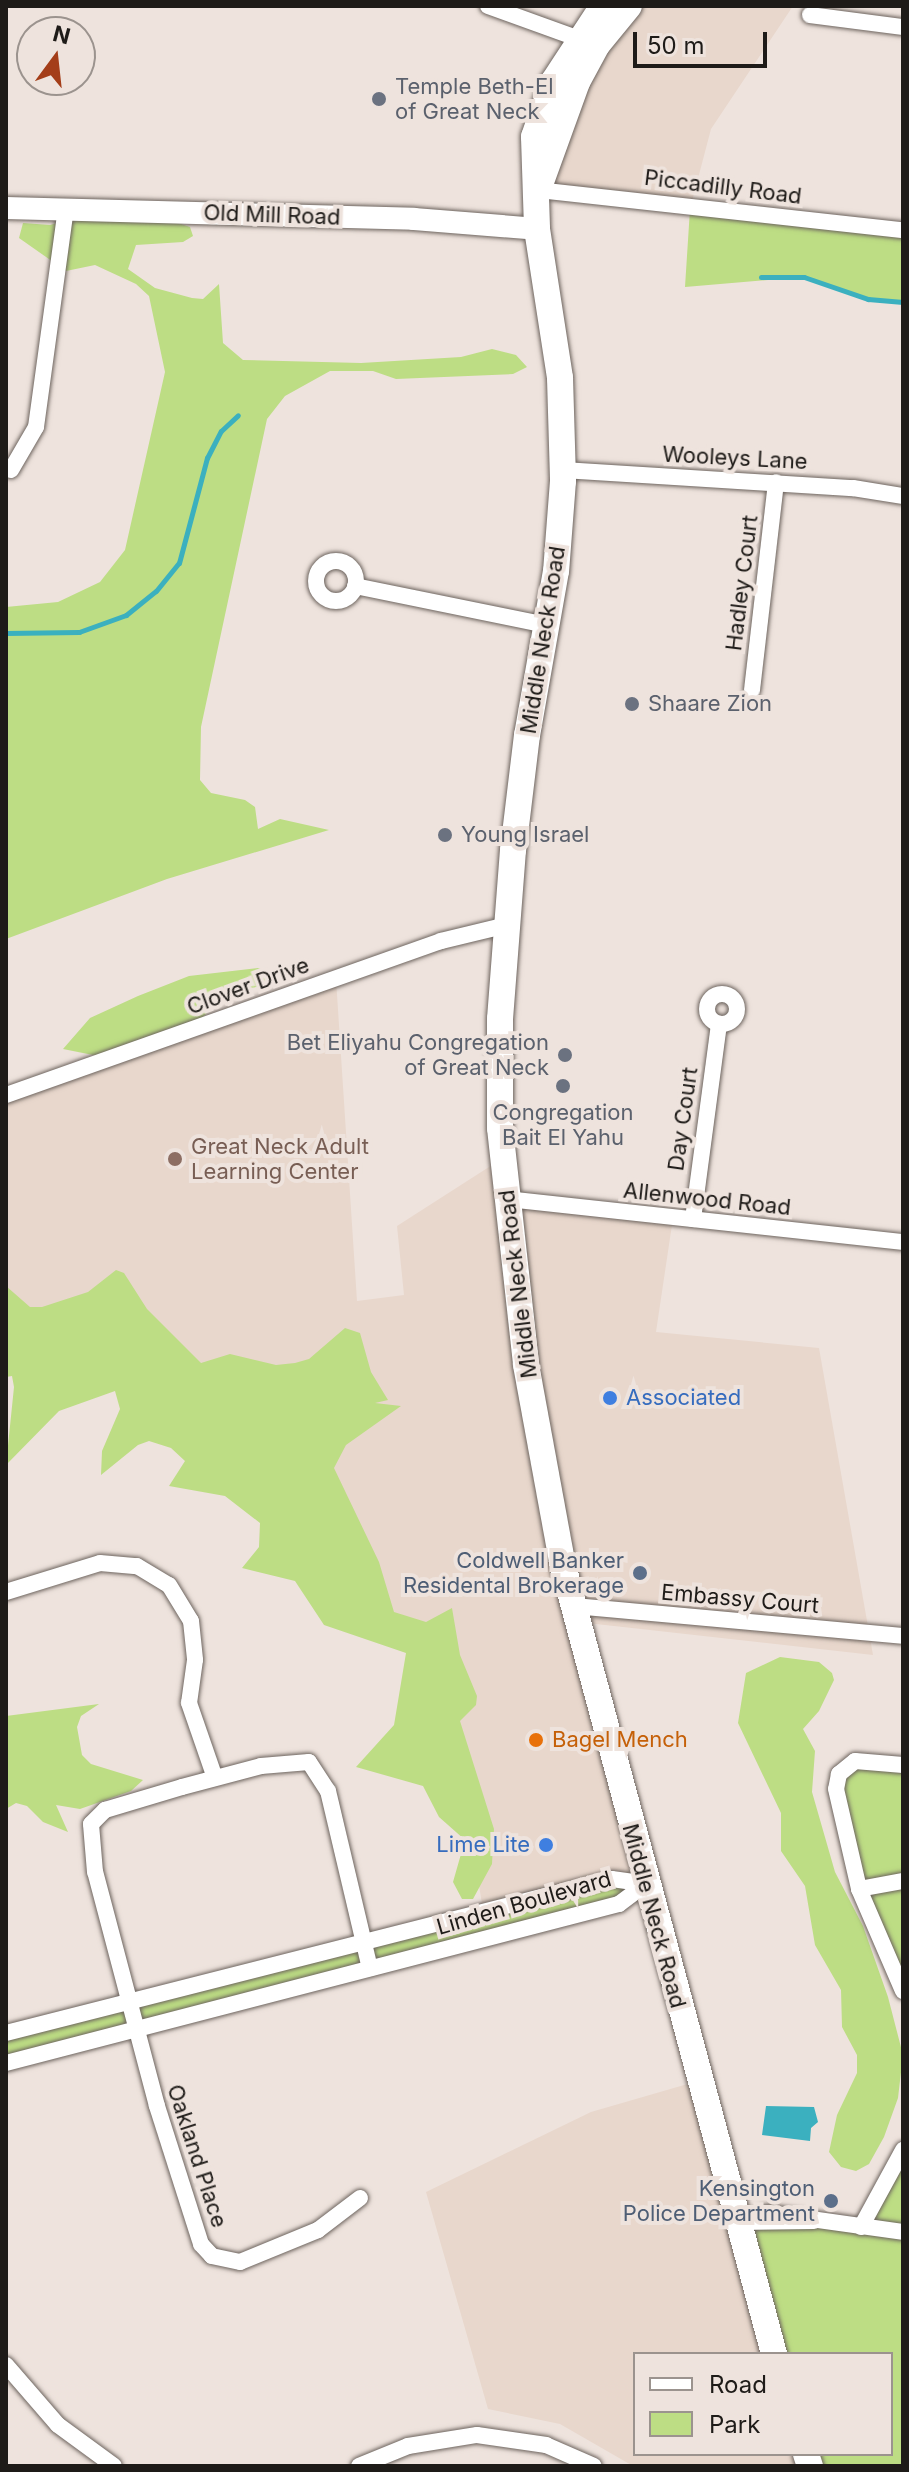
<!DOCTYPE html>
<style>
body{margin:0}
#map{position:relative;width:909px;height:2472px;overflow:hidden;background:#eee3dd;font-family:Inter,sans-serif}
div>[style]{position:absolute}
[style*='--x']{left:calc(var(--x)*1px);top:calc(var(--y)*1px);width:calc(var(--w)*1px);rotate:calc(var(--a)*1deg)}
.built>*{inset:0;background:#e8d7cc}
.green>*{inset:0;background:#bddd84}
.water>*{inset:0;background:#3bb0bf}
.stream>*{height:5px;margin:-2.5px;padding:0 2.5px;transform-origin:2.5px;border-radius:2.5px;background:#3bb0bf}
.roads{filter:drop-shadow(0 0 2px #6d645e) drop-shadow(0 0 2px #6d645e)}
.street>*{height:16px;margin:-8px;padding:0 8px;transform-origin:8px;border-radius:8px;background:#fff}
.street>.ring{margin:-8px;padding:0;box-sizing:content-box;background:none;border:16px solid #fff;border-radius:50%}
.secondary>*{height:22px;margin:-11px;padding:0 11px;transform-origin:11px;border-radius:11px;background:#fff}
.primary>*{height:26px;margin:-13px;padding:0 13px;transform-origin:13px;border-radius:13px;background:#fff}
.dots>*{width:22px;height:22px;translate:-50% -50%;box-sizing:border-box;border:4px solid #eee3dd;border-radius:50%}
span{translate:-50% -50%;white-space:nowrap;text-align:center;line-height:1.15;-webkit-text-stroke:8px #eee3dd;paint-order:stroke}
.worship-label{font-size:22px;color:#5b616d}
.left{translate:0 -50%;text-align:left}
.right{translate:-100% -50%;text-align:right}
.street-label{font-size:22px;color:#1e1b18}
.education-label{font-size:22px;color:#785e54}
.shop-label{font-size:22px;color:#366cbe}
.service-label{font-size:22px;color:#4e5e75}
.food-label{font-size:22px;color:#c56008}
.frame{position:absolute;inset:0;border:8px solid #1e1b18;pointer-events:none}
.legend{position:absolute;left:633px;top:2352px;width:260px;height:104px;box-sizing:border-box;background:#eee3dd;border:2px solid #9b938e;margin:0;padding:10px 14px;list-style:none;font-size:24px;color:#1e1b18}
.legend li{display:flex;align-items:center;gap:16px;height:40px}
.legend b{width:40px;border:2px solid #9b938e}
.north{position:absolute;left:16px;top:16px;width:80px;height:80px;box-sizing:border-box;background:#eee3dd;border:2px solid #9b938e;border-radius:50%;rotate:15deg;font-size:22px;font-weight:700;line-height:32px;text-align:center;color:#1e1b18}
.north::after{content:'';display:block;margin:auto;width:28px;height:36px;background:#a43e19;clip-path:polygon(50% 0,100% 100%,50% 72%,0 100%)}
.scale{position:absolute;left:633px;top:32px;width:134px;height:36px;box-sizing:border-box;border:4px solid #1e1b18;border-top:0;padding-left:10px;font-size:24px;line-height:28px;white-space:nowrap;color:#1e1b18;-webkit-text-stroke:6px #eee3dd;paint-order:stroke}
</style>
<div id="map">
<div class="built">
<i style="clip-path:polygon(603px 6px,793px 6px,711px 129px,690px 209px,538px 190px)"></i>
<i style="clip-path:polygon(336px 979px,357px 1301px,404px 1295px,397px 1226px,503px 1158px,506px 1200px,673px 1218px,656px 1332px,819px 1348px,873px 1655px,578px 1622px,646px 1885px,483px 1910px,444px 1669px,390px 1639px,304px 1401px,6px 1323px,6px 1096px)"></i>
<i style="clip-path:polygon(698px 2081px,774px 2354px,635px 2354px,635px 2454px,806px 2454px,810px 2466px,633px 2466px,560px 2424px,488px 2409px,426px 2192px,591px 2112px)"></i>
</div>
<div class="green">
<i style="clip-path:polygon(690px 209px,903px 230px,903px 302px,868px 299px,804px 277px,685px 287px)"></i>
<i style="clip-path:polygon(79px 217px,169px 220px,190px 227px,193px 236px,183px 242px,136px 245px,128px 269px,155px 288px,192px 298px,203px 299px,219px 284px,223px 343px,243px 360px,361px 363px,461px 357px,492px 349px,516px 355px,527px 367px,513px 374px,396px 379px,373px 371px,330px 371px,285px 396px,267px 419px,201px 727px,200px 780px,211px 793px,245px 800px,255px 807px,258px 829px,280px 819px,329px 830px,167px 879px,6px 939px,6px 607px,58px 602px,100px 582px,125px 550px,165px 372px,149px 296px,136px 284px,95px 265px,66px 271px,19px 238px,23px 223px,50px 225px)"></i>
<i style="clip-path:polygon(258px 968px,275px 973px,267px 986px,228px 990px,203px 1017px,168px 1035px,98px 1056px,63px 1049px,90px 1018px,138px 996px,189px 976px)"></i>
<i style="clip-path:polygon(116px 1270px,124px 1273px,147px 1309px,201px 1363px,230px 1354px,276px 1365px,295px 1363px,309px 1359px,345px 1328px,360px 1333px,371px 1372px,388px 1400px,375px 1403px,401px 1406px,346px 1445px,334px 1468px,379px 1562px,394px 1612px,426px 1622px,452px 1608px,460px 1655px,477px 1696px,476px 1705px,460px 1721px,494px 1829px,492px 1864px,473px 1899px,462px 1899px,453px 1882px,465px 1840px,439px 1817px,423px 1786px,356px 1767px,394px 1725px,406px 1653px,324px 1625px,295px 1581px,242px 1568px,259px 1547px,260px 1523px,225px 1496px,169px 1486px,185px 1461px,171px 1448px,149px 1441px,138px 1445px,101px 1475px,102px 1451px,120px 1409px,115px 1391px,59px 1411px,6px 1465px,14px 1387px,12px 1376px,6px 1377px,6px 1286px,30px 1307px,42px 1307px,88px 1292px)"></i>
<i style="clip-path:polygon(780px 1657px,819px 1662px,832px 1673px,834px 1680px,819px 1711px,803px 1729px,815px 1751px,812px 1792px,835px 1872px,863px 1926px,888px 1997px,903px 2055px,898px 2098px,884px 2137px,869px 2164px,856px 2171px,841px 2167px,829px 2152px,837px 2115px,857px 2073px,857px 2055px,842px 2027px,841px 1990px,815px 1945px,805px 1886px,781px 1851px,781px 1813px,738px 1723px,746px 1673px)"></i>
<i style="clip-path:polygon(99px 1704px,81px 1716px,77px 1727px,82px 1755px,91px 1764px,143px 1780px,131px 1791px,80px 1809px,56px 1805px,68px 1832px,43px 1822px,27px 1806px,16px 1803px,6px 1809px,6px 1716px)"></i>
<i style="clip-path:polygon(903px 1765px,903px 1991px,859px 1889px,839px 1774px,845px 1766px)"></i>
<i style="clip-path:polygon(612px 1879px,646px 1885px,618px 1904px,6px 2065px,6px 2032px)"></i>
<i style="clip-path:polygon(903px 2150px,903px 2466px,810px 2466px,806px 2454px,891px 2454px,891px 2354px,774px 2354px,736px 2222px,861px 2227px)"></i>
</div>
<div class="water">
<i style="clip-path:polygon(766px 2106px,814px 2107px,818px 2122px,811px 2128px,810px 2141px,762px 2135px)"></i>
</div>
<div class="stream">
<i style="--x:761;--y:277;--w:43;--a:0"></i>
<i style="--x:804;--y:277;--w:68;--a:19"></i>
<i style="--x:868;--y:299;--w:35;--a:5"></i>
<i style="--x:6;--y:633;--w:73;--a:-0.8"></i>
<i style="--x:79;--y:632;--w:50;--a:-19.9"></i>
<i style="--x:126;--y:615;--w:38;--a:-39"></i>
<i style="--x:156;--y:591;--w:36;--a:-51"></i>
<i style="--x:179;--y:563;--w:109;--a:-75.1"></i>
<i style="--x:207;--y:458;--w:30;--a:-63"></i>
<i style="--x:221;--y:431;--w:23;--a:-43"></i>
</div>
<div class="roads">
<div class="street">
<i style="--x:488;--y:6;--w:106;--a:19.8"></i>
<i style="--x:810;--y:15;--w:94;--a:7.4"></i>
<i style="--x:538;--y:190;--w:367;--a:6.3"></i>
<i style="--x:11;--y:470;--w:50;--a:-59.8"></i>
<i style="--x:36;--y:427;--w:220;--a:-82.2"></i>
<i style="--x:563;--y:470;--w:291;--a:3.6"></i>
<i style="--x:853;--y:488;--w:51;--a:9.1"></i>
<i class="ring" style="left:316px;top:561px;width:24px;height:24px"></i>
<i style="--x:355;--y:586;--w:196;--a:11.5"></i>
<i style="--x:752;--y:690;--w:209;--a:-83.4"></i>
<i class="ring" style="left:707px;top:994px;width:14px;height:14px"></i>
<i style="--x:6;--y:1095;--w:461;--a:-19.5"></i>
<i style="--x:441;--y:941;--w:68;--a:-13.6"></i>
<i style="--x:507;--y:1199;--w:398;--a:6.2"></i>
<i style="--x:693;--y:1219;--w:197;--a:-82.4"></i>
<i style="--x:6;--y:1592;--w:98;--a:-17.1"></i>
<i style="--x:100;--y:1563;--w:37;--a:5"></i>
<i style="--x:137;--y:1566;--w:37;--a:31"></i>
<i style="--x:169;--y:1585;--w:42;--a:58.6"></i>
<i style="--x:191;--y:1621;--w:39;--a:84"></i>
<i style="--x:195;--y:1660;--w:43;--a:97.9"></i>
<i style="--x:189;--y:1703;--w:79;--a:70.9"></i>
<i style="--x:574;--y:1606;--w:330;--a:5.2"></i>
<i style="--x:903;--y:1765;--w:48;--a:-175.2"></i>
<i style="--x:855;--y:1761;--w:21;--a:141"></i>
<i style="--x:839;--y:1774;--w:15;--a:101"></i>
<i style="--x:836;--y:1789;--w:103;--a:77"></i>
<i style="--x:859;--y:1889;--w:111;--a:66.7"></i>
<i style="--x:859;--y:1889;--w:45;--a:-10.3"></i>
<i style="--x:6;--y:2033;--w:625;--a:-14.26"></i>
<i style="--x:612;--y:1879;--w:34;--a:8"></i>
<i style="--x:6;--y:2063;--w:633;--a:-14.54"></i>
<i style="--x:619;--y:1904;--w:34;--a:-37"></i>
<i style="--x:360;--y:2198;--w:53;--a:142.7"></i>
<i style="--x:318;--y:2230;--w:84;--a:157.7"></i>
<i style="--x:240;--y:2262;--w:29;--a:-168"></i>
<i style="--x:212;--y:2256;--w:16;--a:-133"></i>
<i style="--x:201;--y:2244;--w:145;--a:-107.7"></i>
<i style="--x:157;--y:2106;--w:242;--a:-104.8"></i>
<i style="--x:95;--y:1872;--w:48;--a:-94.8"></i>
<i style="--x:91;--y:1824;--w:20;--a:-45"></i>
<i style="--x:105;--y:1810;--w:80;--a:-16.6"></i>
<i style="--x:182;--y:1787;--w:82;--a:-14.9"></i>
<i style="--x:261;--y:1766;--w:48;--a:-4.8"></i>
<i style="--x:309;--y:1762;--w:35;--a:57"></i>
<i style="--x:328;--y:1791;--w:182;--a:76.7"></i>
<i style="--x:814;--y:2221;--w:78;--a:179.3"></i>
<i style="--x:736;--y:2222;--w:33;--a:-16"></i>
<i style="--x:768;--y:2213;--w:136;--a:8"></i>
<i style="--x:861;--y:2227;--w:88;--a:-61.4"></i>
<i style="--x:6;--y:2365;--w:79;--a:49.1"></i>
<i style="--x:58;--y:2425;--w:69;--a:36.2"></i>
<i style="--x:359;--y:2466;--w:53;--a:-22.2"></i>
<i style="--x:408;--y:2446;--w:70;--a:-9.1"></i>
<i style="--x:477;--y:2435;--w:70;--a:8.2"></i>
<i style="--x:546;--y:2445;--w:52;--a:23.6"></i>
</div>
<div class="secondary">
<i style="--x:6;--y:208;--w:408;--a:1.5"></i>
<i style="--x:414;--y:219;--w:123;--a:4.6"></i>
</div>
<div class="primary">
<i style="--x:603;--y:6;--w:91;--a:123.3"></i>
<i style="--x:553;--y:82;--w:58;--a:109.1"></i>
<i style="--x:534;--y:137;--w:92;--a:88.1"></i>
<i style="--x:537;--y:229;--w:151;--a:81.2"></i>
<i style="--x:560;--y:378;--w:103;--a:88.3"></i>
<i style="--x:563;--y:481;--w:90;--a:94.4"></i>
<i style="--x:556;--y:571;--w:167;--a:100"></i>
<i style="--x:527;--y:735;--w:116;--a:96.9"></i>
<i style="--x:513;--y:850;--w:169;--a:94.4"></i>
<i style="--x:500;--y:1019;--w:109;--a:90"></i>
<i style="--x:500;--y:1128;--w:238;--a:83.7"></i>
<i style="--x:526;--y:1365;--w:200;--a:79.6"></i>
<i style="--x:562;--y:1562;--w:820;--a:75.01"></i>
<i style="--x:538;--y:190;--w:115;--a:-70.1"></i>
<i style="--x:577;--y:82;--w:42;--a:-61.6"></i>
<i style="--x:597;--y:45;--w:50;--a:-50.6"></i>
<i style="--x:806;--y:2454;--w:13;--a:72"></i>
</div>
</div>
<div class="dots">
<i style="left:379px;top:99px;background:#6b7280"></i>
<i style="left:632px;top:704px;background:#6b7280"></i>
<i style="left:445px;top:835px;background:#6b7280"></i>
<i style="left:565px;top:1055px;background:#6b7280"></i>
<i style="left:563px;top:1086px;background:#6b7280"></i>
<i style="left:175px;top:1159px;background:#8d6e63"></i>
<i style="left:610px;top:1398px;background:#3f7fe0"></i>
<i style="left:640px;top:1573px;background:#5c6f8a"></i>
<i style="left:536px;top:1740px;background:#e8710a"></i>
<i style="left:546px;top:1845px;background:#3f7fe0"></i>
<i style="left:831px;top:2201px;background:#5c6f8a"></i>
</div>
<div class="worship-label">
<span class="left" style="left:395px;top:99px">Temple Beth-El<br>of Great Neck</span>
<span class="left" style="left:648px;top:704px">Shaare Zion</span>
<span class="left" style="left:461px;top:835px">Young Israel</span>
<span class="right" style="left:549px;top:1055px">Bet Eliyahu Congregation<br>of Great Neck</span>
<span style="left:563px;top:1125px">Congregation<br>Bait El Yahu</span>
</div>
<div class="street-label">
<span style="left:723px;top:187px;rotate:7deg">Piccadilly Road</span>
<span style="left:272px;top:215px;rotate:2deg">Old Mill Road</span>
<span style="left:735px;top:458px;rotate:3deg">Wooleys Lane</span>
<span style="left:742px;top:583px;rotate:-83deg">Hadley Court</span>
<span style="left:543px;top:640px;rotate:-81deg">Middle Neck Road</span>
<span style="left:248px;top:986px;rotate:-20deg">Clover Drive</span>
<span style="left:683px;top:1119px;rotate:-82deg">Day Court</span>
<span style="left:707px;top:1199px;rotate:6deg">Allenwood Road</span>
<span style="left:518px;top:1284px;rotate:-97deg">Middle Neck Road</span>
<span style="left:740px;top:1599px;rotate:5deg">Embassy Court</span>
<span style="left:524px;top:1903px;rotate:-16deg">Linden Boulevard</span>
<span style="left:654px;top:1916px;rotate:75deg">Middle Neck Road</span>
<span style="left:197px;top:2156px;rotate:72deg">Oakland Place</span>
</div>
<div class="education-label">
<span class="left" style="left:191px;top:1159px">Great Neck Adult<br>Learning Center</span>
</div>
<div class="shop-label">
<span class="left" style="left:626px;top:1398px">Associated</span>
<span class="right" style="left:530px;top:1845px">Lime Lite</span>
</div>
<div class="service-label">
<span class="right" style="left:624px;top:1573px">Coldwell Banker<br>Residental Brokerage</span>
<span class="right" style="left:815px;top:2201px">Kensington<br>Police Department</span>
</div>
<div class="food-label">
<span class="left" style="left:552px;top:1740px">Bagel Mench</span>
</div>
<div class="frame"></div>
<ul class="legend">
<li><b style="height:10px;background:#fff"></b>Road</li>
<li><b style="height:22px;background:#bddd84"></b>Park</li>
</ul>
<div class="north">N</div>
<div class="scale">50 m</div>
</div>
